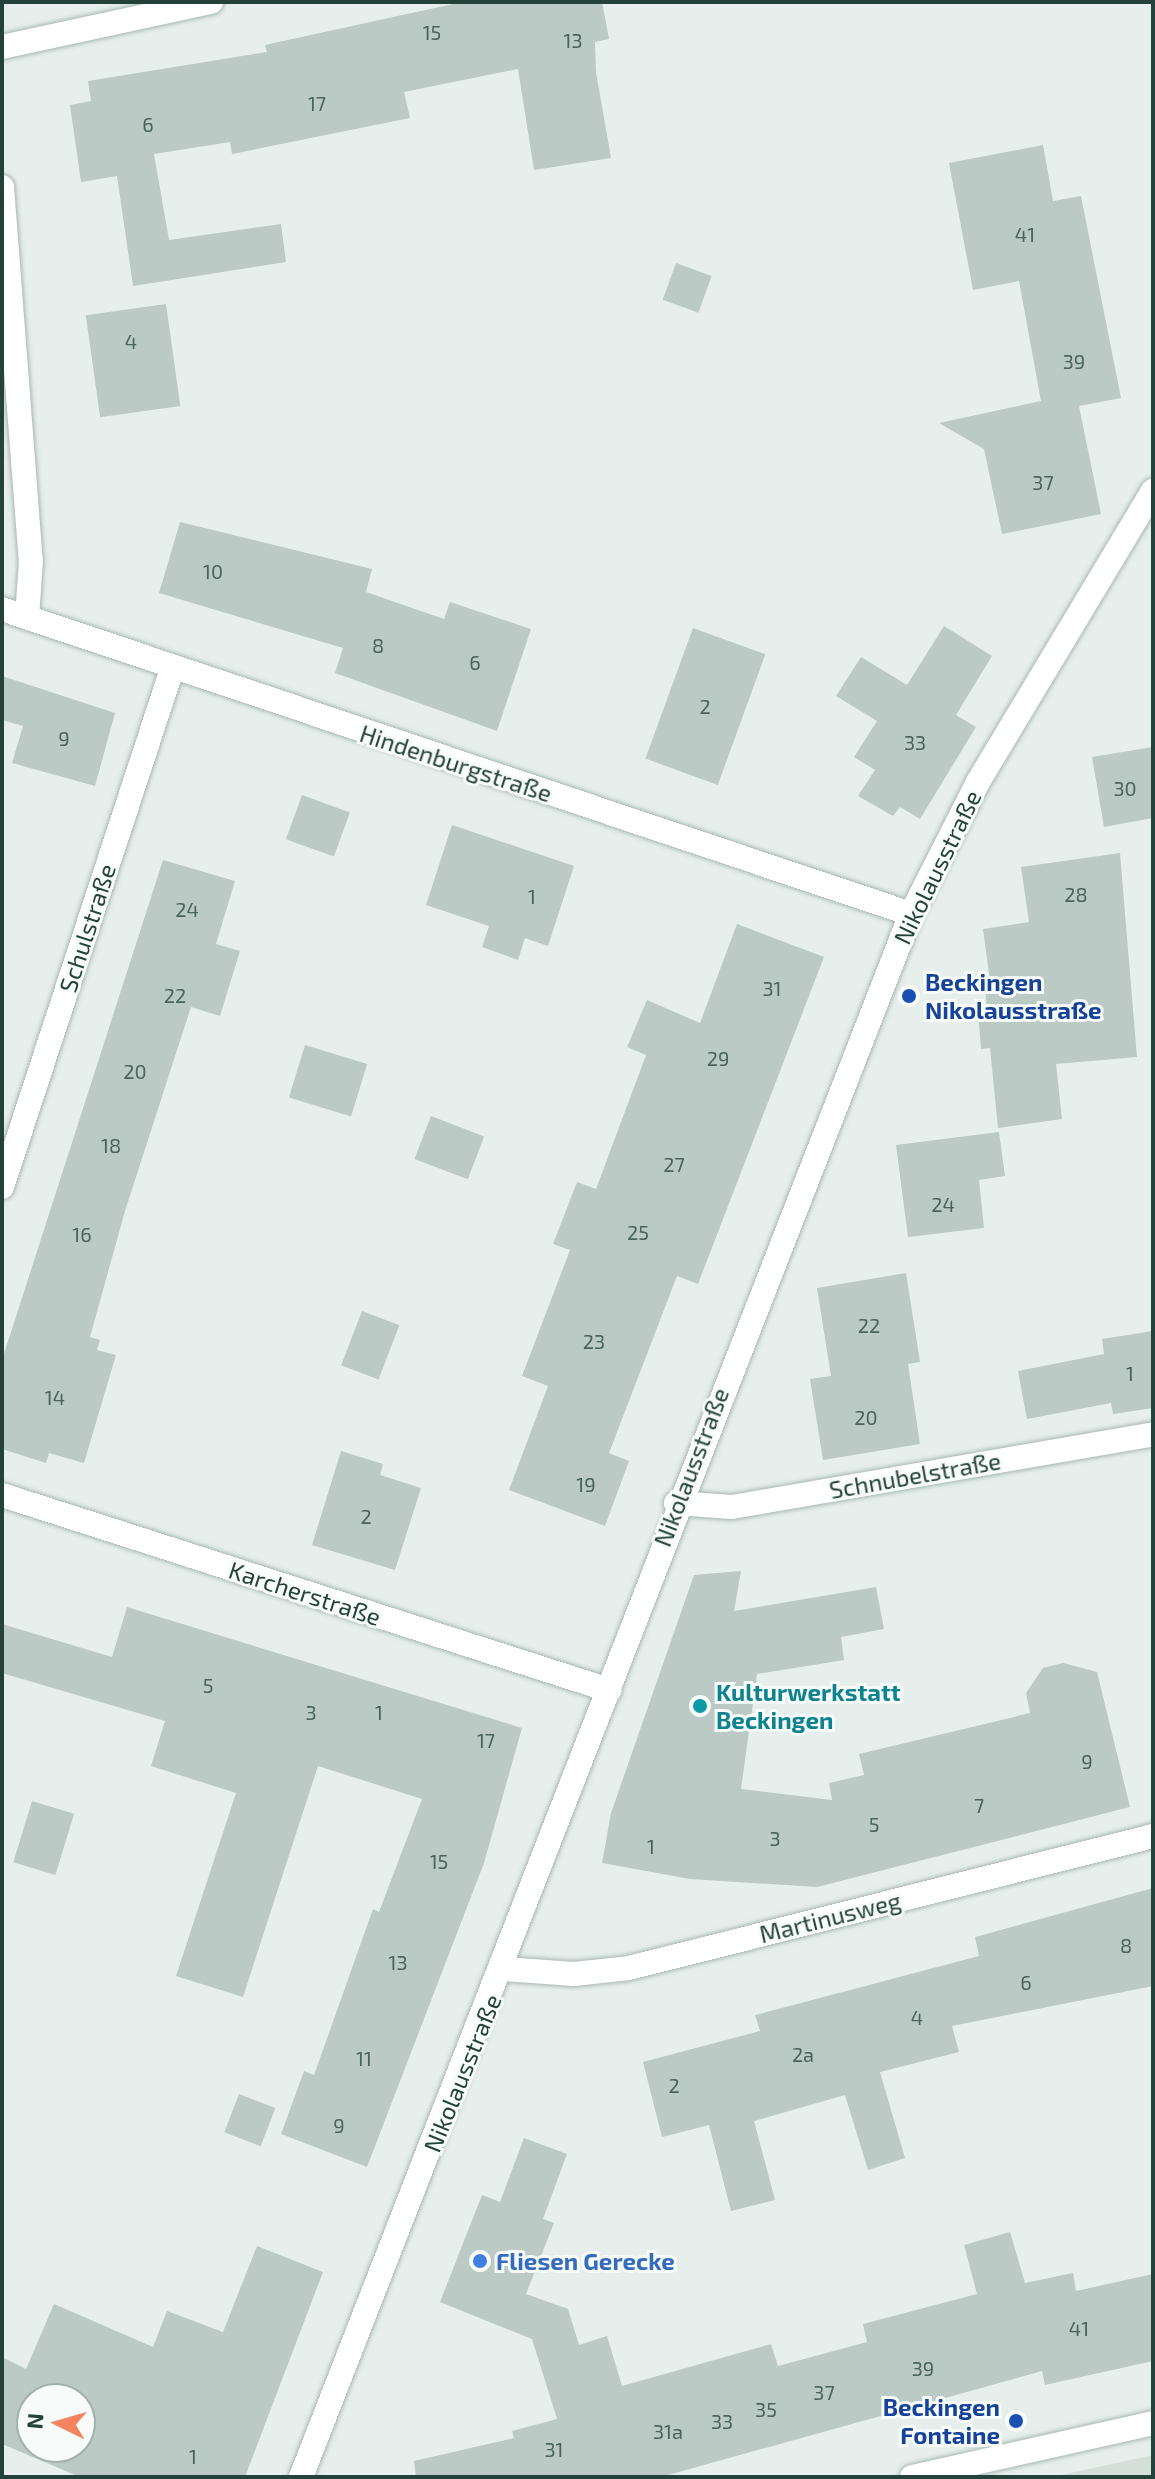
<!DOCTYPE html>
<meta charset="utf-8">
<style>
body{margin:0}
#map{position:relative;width:1155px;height:2479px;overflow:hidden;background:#e6efeb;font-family:"Exo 2",sans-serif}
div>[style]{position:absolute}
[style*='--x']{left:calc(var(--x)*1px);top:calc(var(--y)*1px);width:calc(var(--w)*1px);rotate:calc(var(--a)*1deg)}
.built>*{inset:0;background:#d4dfda}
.building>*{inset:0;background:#bbcac4;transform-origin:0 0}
.roads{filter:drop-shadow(0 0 2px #a8b8b2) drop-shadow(0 0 2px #a8b8b2)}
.street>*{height:24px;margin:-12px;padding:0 12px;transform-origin:12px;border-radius:12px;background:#fff}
.secondary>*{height:24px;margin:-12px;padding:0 12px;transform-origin:12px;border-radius:12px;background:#fff}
.dots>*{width:22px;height:22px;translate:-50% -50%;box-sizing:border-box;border:4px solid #f7fbf9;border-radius:50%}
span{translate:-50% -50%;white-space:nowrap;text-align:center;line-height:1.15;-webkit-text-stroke:6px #f7fbf9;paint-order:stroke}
.number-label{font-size:20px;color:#4a645c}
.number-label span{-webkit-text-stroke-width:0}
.street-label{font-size:24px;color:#24423a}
.transit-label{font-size:24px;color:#164399;font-weight:700}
.left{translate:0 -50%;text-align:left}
.right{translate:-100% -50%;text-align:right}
.culture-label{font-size:24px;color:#0d838f;font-weight:700}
.shop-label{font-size:24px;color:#366cbe;font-weight:700}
.frame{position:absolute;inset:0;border:4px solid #24423a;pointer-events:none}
.north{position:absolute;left:16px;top:2383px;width:80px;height:80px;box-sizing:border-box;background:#f7fbf9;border:2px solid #a3b1ad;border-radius:50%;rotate:275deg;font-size:22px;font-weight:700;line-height:32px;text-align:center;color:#24423a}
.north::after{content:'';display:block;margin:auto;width:28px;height:36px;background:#f4845f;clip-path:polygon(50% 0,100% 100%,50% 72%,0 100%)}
</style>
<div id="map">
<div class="built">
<i style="clip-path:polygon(1153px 2455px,1153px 2477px,1052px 2477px)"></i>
</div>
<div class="building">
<i style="clip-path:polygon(462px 2px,602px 2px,609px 39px,595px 42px,596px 72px,611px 158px,534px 170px,518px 69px,404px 92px,410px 118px,232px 154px,230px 142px,154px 154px,169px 240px,281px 224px,286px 262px,133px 286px,117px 176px,81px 182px,70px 105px,91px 101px,88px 81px,267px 52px,265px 45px)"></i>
<i style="clip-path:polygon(1043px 145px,1053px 201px,1081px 196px,1121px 398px,1079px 406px,1101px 514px,1002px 534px,984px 449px,939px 423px,1041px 401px,1019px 281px,973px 290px,949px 163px)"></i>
<i style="left:676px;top:263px;width:38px;height:39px;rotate:20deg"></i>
<i style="left:166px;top:304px;width:103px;height:81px;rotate:82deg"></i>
<i style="clip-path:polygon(180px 522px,372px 569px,366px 592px,444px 619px,450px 602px,531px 629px,497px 731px,335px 673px,343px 648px,159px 593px)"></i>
<i style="clip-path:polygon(944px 626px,992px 656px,956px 715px,976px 727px,920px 819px,900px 807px,893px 816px,858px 796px,875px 770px,854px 757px,877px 721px,836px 696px,861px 657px,907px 685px)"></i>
<i style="left:693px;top:628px;width:77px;height:139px;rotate:20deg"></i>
<i style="clip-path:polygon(2px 676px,115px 713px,95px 786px,12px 763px,23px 726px,2px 720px)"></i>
<i style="clip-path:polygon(1153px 747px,1153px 818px,1104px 827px,1092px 757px)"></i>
<i style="left:302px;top:795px;width:51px;height:47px;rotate:20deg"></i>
<i style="clip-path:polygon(452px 825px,574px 866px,548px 946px,525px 938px,518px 960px,482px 947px,489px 926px,426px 905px)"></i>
<i style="clip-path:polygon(1120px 853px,1137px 1057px,1056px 1064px,1062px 1119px,998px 1128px,990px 1048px,981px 1049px,978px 1011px,987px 1010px,985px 988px,991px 988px,983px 929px,1029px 922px,1021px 867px)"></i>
<i style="clip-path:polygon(163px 860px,235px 881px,216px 944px,240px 951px,220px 1016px,191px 1007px,125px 1211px,90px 1337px,100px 1340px,97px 1350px,116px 1355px,84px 1463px,49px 1453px,46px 1463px,2px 1449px,2px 1360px)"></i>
<i style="clip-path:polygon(737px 924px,824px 957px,698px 1284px,677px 1276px,609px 1453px,629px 1461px,605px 1526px,509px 1490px,548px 1386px,522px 1376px,570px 1250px,553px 1244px,577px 1182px,596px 1189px,646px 1055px,627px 1047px,647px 1000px,700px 1023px)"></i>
<i style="left:305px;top:1045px;width:65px;height:55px;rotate:17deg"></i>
<i style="left:431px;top:1116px;width:57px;height:46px;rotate:21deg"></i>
<i style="clip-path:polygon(999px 1132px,1005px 1176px,979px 1180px,984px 1228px,908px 1237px,896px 1145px)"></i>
<i style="clip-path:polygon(906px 1273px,920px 1362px,908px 1364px,920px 1444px,823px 1460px,810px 1379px,831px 1376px,817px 1288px)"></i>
<i style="left:362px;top:1311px;width:40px;height:58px;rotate:21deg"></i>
<i style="clip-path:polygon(1153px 1331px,1153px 1408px,1113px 1414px,1111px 1403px,1027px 1419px,1018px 1371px,1104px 1354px,1102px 1339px)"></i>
<i style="clip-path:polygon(341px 1451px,383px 1464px,380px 1475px,421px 1488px,395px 1570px,312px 1545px)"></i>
<i style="clip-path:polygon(741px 1571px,734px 1611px,876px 1587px,884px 1629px,841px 1637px,844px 1660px,757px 1674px,741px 1789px,832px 1800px,829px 1783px,864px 1775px,859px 1754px,1030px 1713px,1026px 1693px,1043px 1668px,1063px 1663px,1097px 1672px,1130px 1807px,817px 1887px,690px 1879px,602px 1863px,611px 1813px,694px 1575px)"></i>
<i style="clip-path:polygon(127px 1607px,522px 1728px,484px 1863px,367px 2167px,281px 2134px,304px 2071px,314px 2075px,373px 1909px,379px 1912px,422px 1799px,318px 1766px,243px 1997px,176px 1976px,236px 1793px,151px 1766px,165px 1721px,2px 1673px,2px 1624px,112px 1657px)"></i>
<i style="left:32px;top:1801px;width:44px;height:64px;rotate:17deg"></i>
<i style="clip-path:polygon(1153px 1888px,1153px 1986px,952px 2026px,959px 2052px,880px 2072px,905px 2158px,868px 2170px,845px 2095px,754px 2121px,775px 2200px,731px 2211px,709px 2125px,662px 2137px,643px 2062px,760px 2031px,755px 2015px,979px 1956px,975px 1937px)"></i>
<i style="left:239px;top:2094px;width:39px;height:41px;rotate:21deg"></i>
<i style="clip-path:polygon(524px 2138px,567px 2154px,543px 2219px,554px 2223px,526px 2294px,568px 2309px,579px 2345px,607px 2336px,622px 2386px,771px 2344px,778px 2366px,867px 2342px,863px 2324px,977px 2294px,964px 2245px,1010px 2232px,1025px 2283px,1073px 2273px,1076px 2291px,1153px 2274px,1153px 2361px,1045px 2385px,1042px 2371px,661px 2477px,416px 2477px,414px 2461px,514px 2438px,512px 2431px,557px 2419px,532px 2339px,440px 2302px,482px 2195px,500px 2202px)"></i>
<i style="clip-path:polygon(evenodd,257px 2246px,323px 2272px,245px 2477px,80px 2477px,2px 2444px,2px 2357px,26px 2369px,54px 2304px,153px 2347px,167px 2311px,223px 2332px,257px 2246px,32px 2399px,80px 2399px,80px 2447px,32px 2447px,32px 2399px)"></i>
</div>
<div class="roads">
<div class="street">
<i style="--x:2;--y:47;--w:214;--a:-12.2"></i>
<i style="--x:2;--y:187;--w:375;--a:85.6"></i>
<i style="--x:31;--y:561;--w:56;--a:94.1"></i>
<i style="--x:2;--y:609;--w:959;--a:18.55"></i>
<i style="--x:2;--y:1187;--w:545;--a:-71.83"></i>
<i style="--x:2;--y:1495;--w:638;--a:17.81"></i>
<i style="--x:676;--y:1503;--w:56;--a:4.1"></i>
<i style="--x:732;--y:1507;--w:427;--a:-9.8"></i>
<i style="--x:504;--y:1969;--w:70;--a:4.1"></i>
<i style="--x:574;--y:1974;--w:55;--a:-6.2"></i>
<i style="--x:629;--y:1968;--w:540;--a:-14.14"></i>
<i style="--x:301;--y:2477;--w:1678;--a:-68.68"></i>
<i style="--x:911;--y:914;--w:148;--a:-63.1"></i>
<i style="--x:978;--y:782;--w:340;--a:-59"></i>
</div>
<div class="secondary">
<i style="--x:912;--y:2477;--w:247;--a:-12.6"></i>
</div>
</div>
<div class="dots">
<i style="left:909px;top:996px;background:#1a4fb4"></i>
<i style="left:700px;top:1706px;background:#0f9aa8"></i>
<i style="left:480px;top:2261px;background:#3f7fe0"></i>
<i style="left:1016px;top:2421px;background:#1a4fb4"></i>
</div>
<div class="number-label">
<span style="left:432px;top:32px">15</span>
<span style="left:573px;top:40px">13</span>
<span style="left:317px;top:103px">17</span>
<span style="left:148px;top:124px">6</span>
<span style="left:1025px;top:234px">41</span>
<span style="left:131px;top:341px">4</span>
<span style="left:1074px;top:361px">39</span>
<span style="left:1043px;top:482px">37</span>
<span style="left:213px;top:571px">10</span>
<span style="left:378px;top:645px">8</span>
<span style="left:475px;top:662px">6</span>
<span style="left:705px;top:706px">2</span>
<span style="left:64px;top:738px">9</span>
<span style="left:915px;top:742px">33</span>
<span style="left:1125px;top:788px">30</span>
<span style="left:1076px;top:894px">28</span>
<span style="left:532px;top:896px">1</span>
<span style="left:187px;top:909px">24</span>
<span style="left:772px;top:988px">31</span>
<span style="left:175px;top:995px">22</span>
<span style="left:718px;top:1058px">29</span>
<span style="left:135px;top:1071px">20</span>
<span style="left:111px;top:1145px">18</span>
<span style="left:674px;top:1164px">27</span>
<span style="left:943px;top:1204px">24</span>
<span style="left:638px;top:1232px">25</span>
<span style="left:82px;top:1234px">16</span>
<span style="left:869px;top:1325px">22</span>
<span style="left:594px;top:1341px">23</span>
<span style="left:1130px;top:1373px">1</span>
<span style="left:55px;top:1397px">14</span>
<span style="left:866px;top:1417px">20</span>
<span style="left:586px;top:1484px">19</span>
<span style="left:366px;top:1516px">2</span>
<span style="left:208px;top:1685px">5</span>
<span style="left:311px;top:1712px">3</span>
<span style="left:379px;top:1712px">1</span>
<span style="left:486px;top:1740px">17</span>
<span style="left:1087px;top:1761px">9</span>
<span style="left:979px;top:1805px">7</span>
<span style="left:874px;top:1824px">5</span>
<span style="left:775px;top:1838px">3</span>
<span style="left:651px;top:1846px">1</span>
<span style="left:439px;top:1861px">15</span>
<span style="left:1126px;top:1945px">8</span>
<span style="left:398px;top:1962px">13</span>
<span style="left:1026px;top:1982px">6</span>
<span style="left:917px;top:2017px">4</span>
<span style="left:803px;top:2054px">2a</span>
<span style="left:364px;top:2058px">11</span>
<span style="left:674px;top:2085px">2</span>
<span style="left:339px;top:2125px">9</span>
<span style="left:1079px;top:2328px">41</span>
<span style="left:923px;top:2368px">39</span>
<span style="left:824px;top:2392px">37</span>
<span style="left:766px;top:2409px">35</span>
<span style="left:722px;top:2421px">33</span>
<span style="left:668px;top:2431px">31a</span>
<span style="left:554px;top:2449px">31</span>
<span style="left:193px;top:2456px">1</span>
</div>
<div class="street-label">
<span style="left:456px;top:763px;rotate:18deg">Hindenburgstraße</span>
<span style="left:937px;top:867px;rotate:-64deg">Nikolausstraße</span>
<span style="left:87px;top:928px;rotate:-72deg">Schulstraße</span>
<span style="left:691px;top:1467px;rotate:-69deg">Nikolausstraße</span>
<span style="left:915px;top:1475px;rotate:-10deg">Schnubelstraße</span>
<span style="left:305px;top:1593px;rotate:18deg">Karcherstraße</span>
<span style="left:830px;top:1917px;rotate:-14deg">Martinusweg</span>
<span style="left:462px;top:2073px;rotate:-68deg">Nikolausstraße</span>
</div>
<div class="transit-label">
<span class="left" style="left:925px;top:996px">Beckingen<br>Nikolausstraße</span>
<span class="right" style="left:1000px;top:2421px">Beckingen<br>Fontaine</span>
</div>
<div class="culture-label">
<span class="left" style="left:716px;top:1706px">Kulturwerkstatt<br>Beckingen</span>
</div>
<div class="shop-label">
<span class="left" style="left:496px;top:2261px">Fliesen Gerecke</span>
</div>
<div class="frame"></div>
<div class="north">N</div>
</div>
